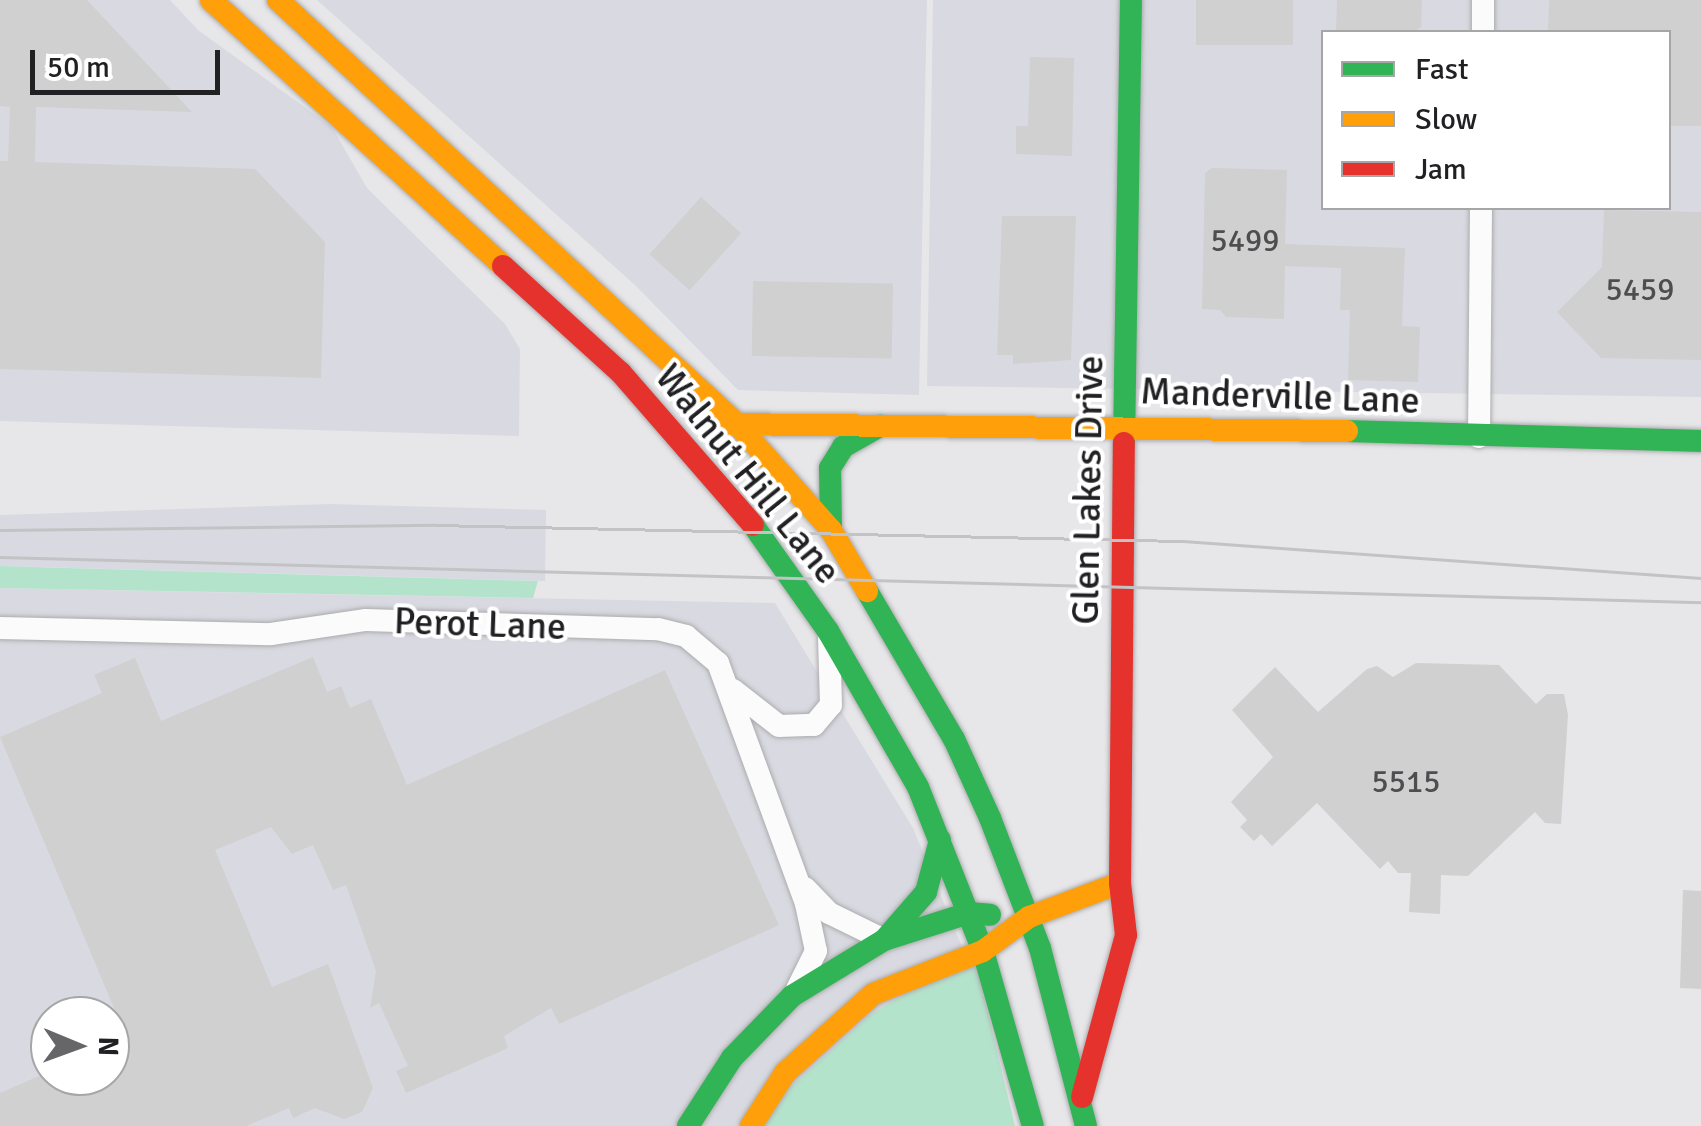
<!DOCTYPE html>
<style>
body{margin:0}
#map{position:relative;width:1701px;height:1126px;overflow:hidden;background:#e7e7ea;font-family:Signika,sans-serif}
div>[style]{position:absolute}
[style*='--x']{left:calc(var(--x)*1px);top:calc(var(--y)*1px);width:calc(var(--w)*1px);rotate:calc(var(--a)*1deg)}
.built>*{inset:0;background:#d9dae1}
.green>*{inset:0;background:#b4e3cc}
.building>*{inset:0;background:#d0d0d1;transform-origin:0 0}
.roads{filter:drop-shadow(0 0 2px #acacae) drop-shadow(0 0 2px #acacae)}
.street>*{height:22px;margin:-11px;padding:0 11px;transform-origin:11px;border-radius:11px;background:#fbfbfc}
.fast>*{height:22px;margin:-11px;padding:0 11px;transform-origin:11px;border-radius:11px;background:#30b455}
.slow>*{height:22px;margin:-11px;padding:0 11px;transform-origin:11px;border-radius:11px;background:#ff9f0a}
.jam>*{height:22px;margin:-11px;padding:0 11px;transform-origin:11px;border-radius:11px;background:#e5322d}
.tram>*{height:2.5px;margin:-1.25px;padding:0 1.25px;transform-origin:1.25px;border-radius:1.25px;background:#c3c3c5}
span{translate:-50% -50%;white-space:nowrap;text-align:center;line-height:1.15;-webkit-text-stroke:8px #fff;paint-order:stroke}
.number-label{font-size:32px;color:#4e4e50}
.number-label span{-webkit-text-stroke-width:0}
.street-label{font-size:38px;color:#212123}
.legend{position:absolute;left:1321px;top:30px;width:350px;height:180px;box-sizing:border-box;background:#fff;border:2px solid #a6a6a7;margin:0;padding:12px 18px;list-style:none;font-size:30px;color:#212123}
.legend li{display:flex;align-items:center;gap:20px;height:50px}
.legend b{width:50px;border:2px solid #a6a6a7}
.north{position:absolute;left:30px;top:996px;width:100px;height:100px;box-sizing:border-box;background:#fff;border:2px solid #a6a6a7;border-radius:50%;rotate:91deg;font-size:28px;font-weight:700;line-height:40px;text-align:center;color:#212123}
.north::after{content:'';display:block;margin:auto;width:35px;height:45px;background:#666669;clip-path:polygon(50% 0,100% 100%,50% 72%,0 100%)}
.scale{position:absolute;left:30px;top:50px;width:190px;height:45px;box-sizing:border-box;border:5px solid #212123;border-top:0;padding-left:12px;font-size:30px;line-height:35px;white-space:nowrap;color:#212123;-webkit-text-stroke:8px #fff;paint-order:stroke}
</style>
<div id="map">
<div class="built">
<i style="clip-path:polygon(0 0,170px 0,198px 30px,332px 127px,367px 188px,505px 324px,520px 349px,519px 436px,0 421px)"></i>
<i style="clip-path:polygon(317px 0,927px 0,919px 395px,738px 390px,636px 286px)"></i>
<i style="clip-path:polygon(evenodd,933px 0,1701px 0,1701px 397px,927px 386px,933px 0,1324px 32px,1668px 32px,1668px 208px,1324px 208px,1324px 32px)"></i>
<i style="clip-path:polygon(329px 504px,546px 510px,545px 581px,0 566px,0 515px)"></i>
<i style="clip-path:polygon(evenodd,0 588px,775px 603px,913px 828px,979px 988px,1012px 1126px,0 1126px,0 588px,50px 1016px,110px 1016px,110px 1076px,50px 1076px,50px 1016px)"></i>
</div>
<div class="green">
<i style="clip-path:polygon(0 566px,66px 568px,538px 581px,533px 598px,0 588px)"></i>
<i style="clip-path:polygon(976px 964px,1015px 1126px,764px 1126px,791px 1087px,870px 1015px,924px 982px)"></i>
</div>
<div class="building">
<i style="clip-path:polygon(0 0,87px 0,192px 112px,36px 107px,35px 162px,255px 169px,325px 242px,321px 378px,0 369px,0 161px,8px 161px,10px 107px,0 106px)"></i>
<i style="left:1196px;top:0;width:97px;height:45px"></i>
<i style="clip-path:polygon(1337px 0,1422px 0,1421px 27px,1413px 32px,1336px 32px)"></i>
<i style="clip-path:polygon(1549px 0,1701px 0,1701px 126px,1668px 126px,1668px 32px,1548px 32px)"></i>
<i style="clip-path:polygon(1030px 57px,1074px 58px,1072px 156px,1016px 154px,1016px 126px,1028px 126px)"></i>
<i style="clip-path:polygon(1212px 168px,1287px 170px,1285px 244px,1405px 248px,1402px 326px,1420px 327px,1418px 382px,1348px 380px,1350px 310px,1340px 310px,1341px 268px,1285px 266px,1284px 319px,1226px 317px,1220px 310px,1202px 309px,1205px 173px)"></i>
<i style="left:701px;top:197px;width:54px;height:77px;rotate:42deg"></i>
<i style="clip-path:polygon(1604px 210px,1701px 212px,1701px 360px,1601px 358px,1557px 312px,1602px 267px)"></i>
<i style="clip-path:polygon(1002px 216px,1076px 216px,1071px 360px,1013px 364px,1013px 355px,997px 355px)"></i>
<i style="left:753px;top:281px;width:140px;height:75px;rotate:1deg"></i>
<i style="clip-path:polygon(313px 657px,327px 692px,341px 686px,350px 708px,371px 699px,407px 785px,665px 670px,779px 925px,559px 1024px,551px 1008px,504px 1036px,508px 1048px,406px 1093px,396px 1071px,408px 1066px,379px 1003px,370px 1008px,376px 971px,346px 885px,333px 890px,313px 845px,292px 854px,271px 827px,215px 850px,272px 987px,328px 964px,373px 1088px,362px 1112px,344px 1119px,315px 1108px,293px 1118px,289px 1108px,246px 1126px,0 1126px,0 1093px,39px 1076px,110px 1076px,110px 1046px,127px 1039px,0 737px,102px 693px,94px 675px,135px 658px,161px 721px)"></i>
<i style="clip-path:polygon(1416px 663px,1499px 665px,1536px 704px,1547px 694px,1564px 694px,1568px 715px,1561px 824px,1545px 823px,1535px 812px,1468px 876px,1441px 875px,1440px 914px,1409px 912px,1411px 873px,1398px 873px,1388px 861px,1380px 869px,1317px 803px,1272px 846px,1261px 834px,1254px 841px,1240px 827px,1247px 820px,1231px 802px,1273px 757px,1232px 710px,1275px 667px,1318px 712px,1367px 669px,1377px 666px,1393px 677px)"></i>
<i style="clip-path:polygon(1683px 890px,1701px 891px,1701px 989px,1680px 988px)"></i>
</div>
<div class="roads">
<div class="street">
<i style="--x:1483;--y:32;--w:32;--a:-90"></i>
<i style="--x:1479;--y:437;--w:229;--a:-89.5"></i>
<i style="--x:0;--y:628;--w:271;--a:1.3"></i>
<i style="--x:271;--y:634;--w:96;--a:-8.4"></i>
<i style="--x:366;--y:620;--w:292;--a:1.8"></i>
<i style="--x:658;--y:629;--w:29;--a:14"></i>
<i style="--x:686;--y:636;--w:42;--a:40.2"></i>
<i style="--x:718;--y:663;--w:257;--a:69.9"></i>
<i style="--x:806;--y:904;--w:48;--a:78"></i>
<i style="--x:816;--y:951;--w:42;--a:116.6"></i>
<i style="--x:733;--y:690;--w:58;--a:38"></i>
<i style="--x:779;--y:726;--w:35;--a:-2"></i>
<i style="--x:814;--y:725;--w:26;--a:-50"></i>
<i style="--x:831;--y:705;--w:66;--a:-91.7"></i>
<i style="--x:805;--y:888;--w:35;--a:46"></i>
<i style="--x:829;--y:913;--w:61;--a:26.1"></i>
</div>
<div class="fast">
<i style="--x:1347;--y:431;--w:354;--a:1.6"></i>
<i style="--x:1124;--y:443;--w:443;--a:-89.1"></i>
<i style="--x:753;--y:525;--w:130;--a:54.7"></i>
<i style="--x:828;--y:631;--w:180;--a:60"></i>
<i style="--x:918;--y:787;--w:176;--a:68.4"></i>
<i style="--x:983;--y:951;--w:182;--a:74.1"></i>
<i style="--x:831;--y:530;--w:62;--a:-90.9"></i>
<i style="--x:830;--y:468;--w:25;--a:-58"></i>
<i style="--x:843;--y:447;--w:43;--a:-29.6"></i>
<i style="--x:867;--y:591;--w:172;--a:59.6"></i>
<i style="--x:954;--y:739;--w:87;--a:65.5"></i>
<i style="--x:990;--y:818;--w:139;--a:69"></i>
<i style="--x:1040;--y:948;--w:184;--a:75.5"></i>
<i style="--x:886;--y:938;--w:61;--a:-49"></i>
<i style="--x:926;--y:892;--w:54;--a:-74.9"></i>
<i style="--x:688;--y:1126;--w:81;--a:-57.1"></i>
<i style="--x:732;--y:1058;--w:86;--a:-45.9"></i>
<i style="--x:792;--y:996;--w:108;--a:-31.3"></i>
<i style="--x:884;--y:940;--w:89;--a:-17.6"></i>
<i style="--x:969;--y:913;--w:21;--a:5"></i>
</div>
<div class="slow">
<i style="--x:211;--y:0;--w:395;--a:42.3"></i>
<i style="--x:278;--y:0;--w:625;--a:42.73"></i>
<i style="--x:737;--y:424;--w:142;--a:48.4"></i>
<i style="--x:831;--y:530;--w:71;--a:59.5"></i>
<i style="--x:726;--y:424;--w:621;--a:0.65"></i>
<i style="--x:751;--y:1126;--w:63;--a:-57.3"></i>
<i style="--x:785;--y:1073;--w:118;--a:-41.9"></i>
<i style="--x:873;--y:994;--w:118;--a:-21.4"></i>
<i style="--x:983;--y:951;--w:57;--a:-36.5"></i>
<i style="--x:1029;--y:917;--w:97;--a:-20.5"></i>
</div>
<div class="jam">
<i style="--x:503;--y:266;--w:159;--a:42.2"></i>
<i style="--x:621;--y:373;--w:201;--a:49"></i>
<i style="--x:1082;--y:1097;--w:168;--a:-74.8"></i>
<i style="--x:1126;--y:935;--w:52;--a:-96.6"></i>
<i style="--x:1120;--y:883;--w:440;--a:-89.5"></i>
</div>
</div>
<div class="tram">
<i style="--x:0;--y:530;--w:435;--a:-0.7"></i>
<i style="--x:435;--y:525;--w:748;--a:1.23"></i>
<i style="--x:1183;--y:541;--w:519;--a:4.09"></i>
<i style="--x:0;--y:557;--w:1702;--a:1.52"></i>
</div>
<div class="number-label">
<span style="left:1245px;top:241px">5499</span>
<span style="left:1640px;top:290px">5459</span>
<span style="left:1406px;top:782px">5515</span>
</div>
<div class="street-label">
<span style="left:1280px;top:396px;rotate:2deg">Manderville Lane</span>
<span style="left:748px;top:474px;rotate:51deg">Walnut Hill Lane</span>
<span style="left:1088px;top:490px;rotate:-89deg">Glen Lakes Drive</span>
<span style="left:480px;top:624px;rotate:2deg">Perot Lane</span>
</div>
<ul class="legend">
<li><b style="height:12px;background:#30b455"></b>Fast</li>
<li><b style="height:12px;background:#ff9f0a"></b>Slow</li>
<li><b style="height:12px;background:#e5322d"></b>Jam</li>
</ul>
<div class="north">N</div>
<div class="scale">50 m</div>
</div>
